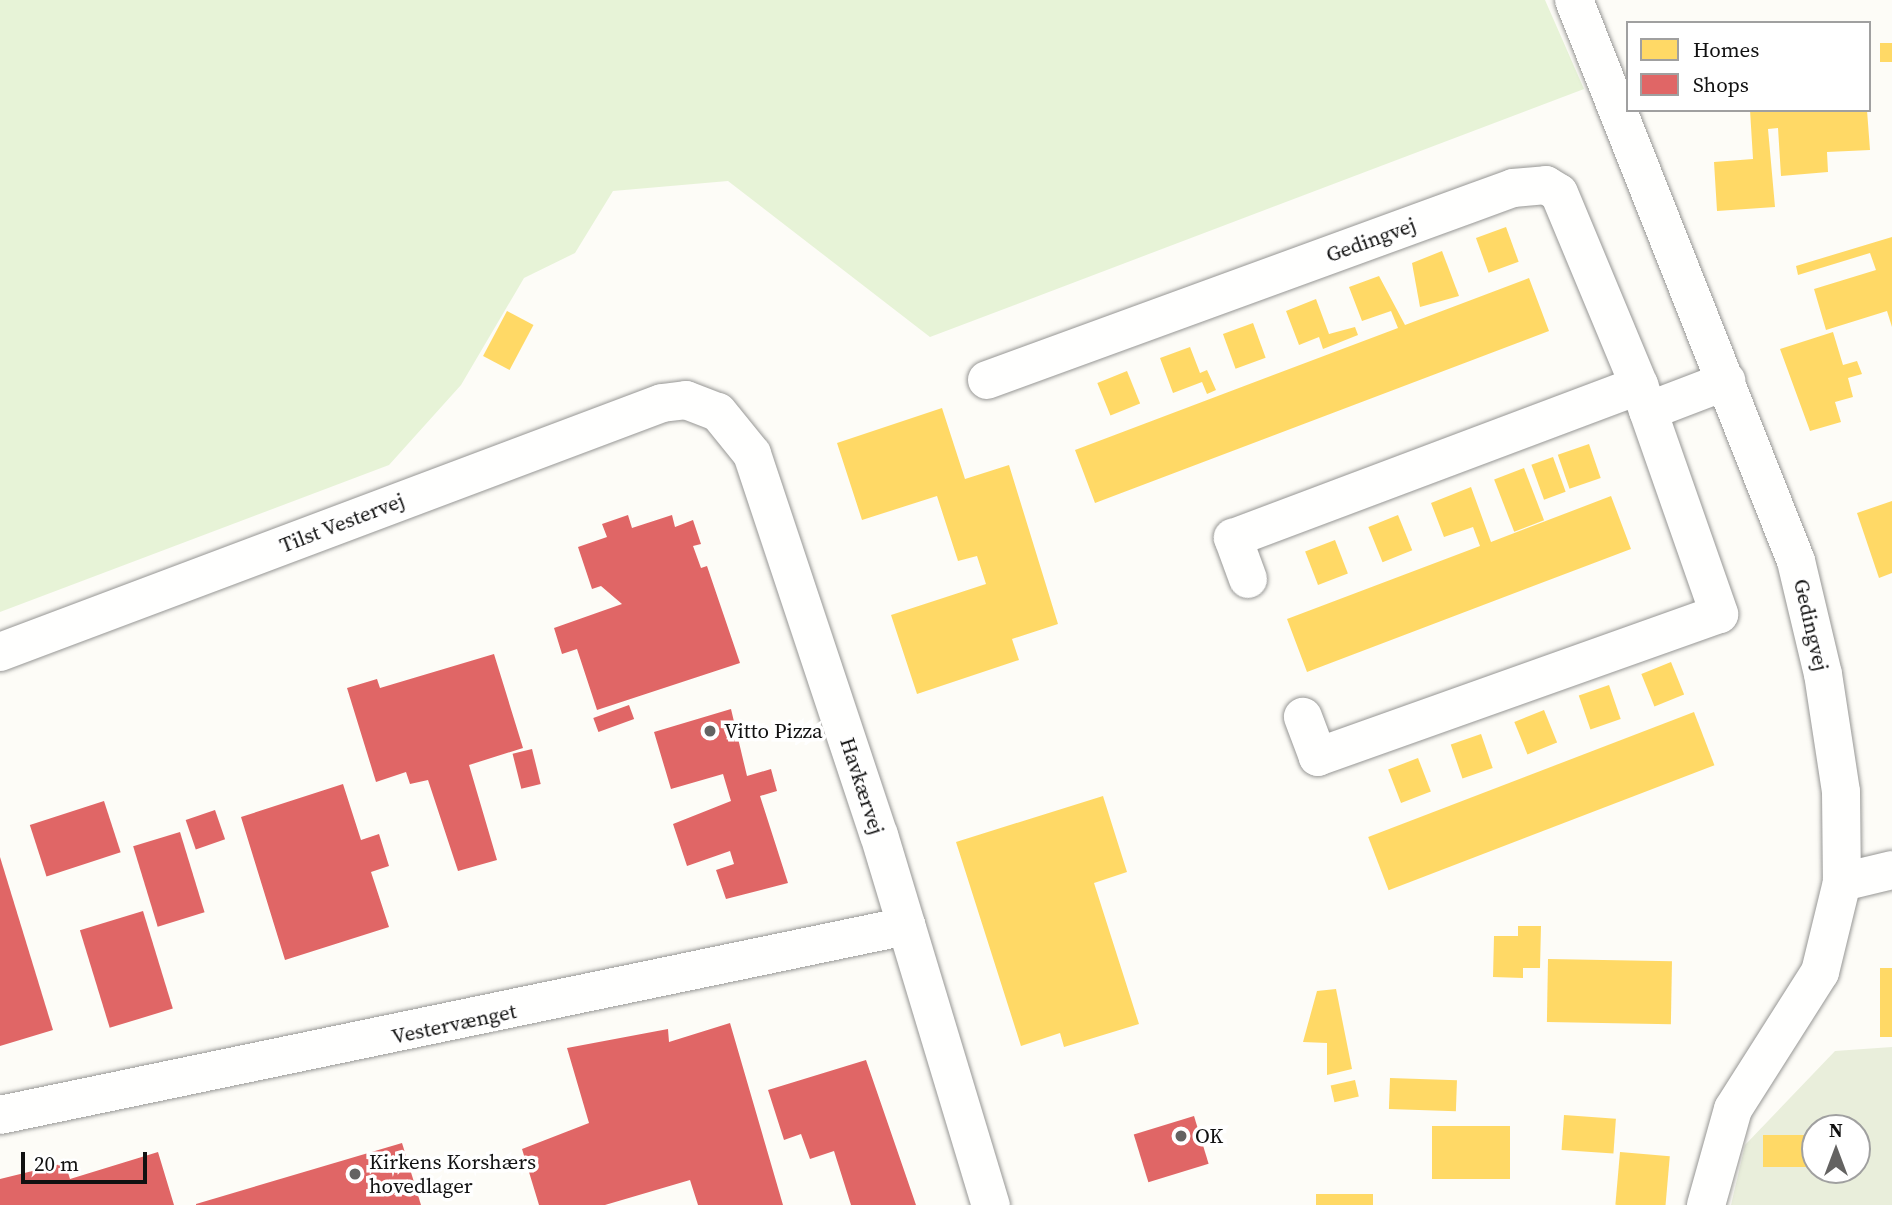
<!DOCTYPE html>
<meta charset="utf-8">
<style>
body{margin:0}
#map{position:relative;width:1892px;height:1205px;overflow:hidden;background:#fdfcf7;font-family:"Source Serif 4",serif}
div>[style]{position:absolute}
[style*='--x']{left:calc(var(--x)*1px);top:calc(var(--y)*1px);width:calc(var(--w)*1px);rotate:calc(var(--a)*1deg)}
.green>*{inset:0;background:#e7f3d7}
.cemetery>*{inset:0;background:#e9eedb}
.homes>*{inset:0;background:#ffd966;transform-origin:0 0}
.shops>*{inset:0;background:#e06666;transform-origin:0 0}
.roads{filter:drop-shadow(0 0 2px #979795) drop-shadow(0 0 2px #979795)}
.minor>*{height:38px;margin:-19px;padding:0 19px;transform-origin:19px;border-radius:19px;background:#fffffe}
.dots>*{width:19px;height:19px;translate:-50% -50%;box-sizing:border-box;border:4px solid #fff;border-radius:50%}
span{translate:-50% -50%;white-space:nowrap;text-align:center;line-height:1.15;-webkit-text-stroke:7px #fff;paint-order:stroke}
.street-label{font-size:21px;color:#111}
.poi-label{font-size:21px;color:#111}
.left{translate:0 -50%;text-align:left}
.legend{position:absolute;left:1626px;top:21px;width:245px;height:91px;box-sizing:border-box;background:#fff;border:2px solid #a0a0a0;margin:0;padding:9px 12px;list-style:none;font-size:21px;color:#111}
.legend li{display:flex;align-items:center;gap:14px;height:35px}
.legend b{width:35px;border:2px solid #a0a0a0}
.north{position:absolute;left:1801px;top:1114px;width:70px;height:70px;box-sizing:border-box;background:#fff;border:2px solid #a0a0a0;border-radius:50%;rotate:0deg;font-size:19px;font-weight:700;line-height:28px;text-align:center;color:#111}
.north::after{content:'';display:block;margin:auto;width:24px;height:32px;background:#646362;clip-path:polygon(50% 0,100% 100%,50% 72%,0 100%)}
.scale{position:absolute;left:21px;top:1152px;width:126px;height:32px;box-sizing:border-box;border:4px solid #111;border-top:0;padding-left:9px;font-size:21px;line-height:24px;white-space:nowrap;color:#111;-webkit-text-stroke:5px #fff;paint-order:stroke}
</style>
<div id="map">
<div class="green">
<i style="clip-path:polygon(0 0,1545px 0,1584px 89px,930px 337px,728px 181px,613px 191px,575px 253px,524px 278px,461px 385px,389px 465px,0 612px)"></i>
</div>
<div class="cemetery">
<i style="clip-path:polygon(evenodd,1892px 1047px,1892px 1205px,1731px 1205px,1745px 1145px,1835px 1051px,1892px 1047px,1815px 1128px,1857px 1128px,1857px 1170px,1815px 1170px,1815px 1128px)"></i>
</div>
<div class="homes">
<i style="left:1892px;top:43px;width:19px;height:12px;rotate:90deg"></i>
<i style="clip-path:polygon(1750px 110px,1867px 110px,1870px 150px,1827px 152px,1828px 172px,1781px 176px,1778px 128px,1768px 129px,1775px 207px,1717px 211px,1714px 162px,1753px 159px)"></i>
<i style="left:1506px;top:227px;width:37px;height:32px;rotate:70deg"></i>
<i style="clip-path:polygon(1892px 237px,1892px 327px,1887px 311px,1826px 330px,1814px 289px,1876px 270px,1870px 253px,1798px 275px,1796px 266px)"></i>
<i style="clip-path:polygon(1442px 251px,1459px 296px,1420px 307px,1412px 263px)"></i>
<i style="clip-path:polygon(1379px 276px,1405px 325px,1529px 278px,1549px 331px,1095px 503px,1075px 450px,1398px 328px,1391px 311px,1362px 321px,1349px 287px)"></i>
<i style="clip-path:polygon(1316px 299px,1329px 334px,1355px 327px,1358px 335px,1323px 349px,1319px 337px,1299px 345px,1286px 311px)"></i>
<i style="left:507px;top:311px;width:30px;height:51px;rotate:28deg"></i>
<i style="left:1253px;top:323px;width:37px;height:32px;rotate:70deg"></i>
<i style="clip-path:polygon(1833px 332px,1843px 365px,1857px 361px,1862px 374px,1848px 378px,1853px 397px,1835px 402px,1841px 422px,1810px 431px,1780px 349px)"></i>
<i style="clip-path:polygon(1190px 347px,1200px 373px,1207px 370px,1216px 390px,1207px 394px,1202px 382px,1173px 393px,1160px 358px)"></i>
<i style="left:1127px;top:371px;width:35px;height:32px;rotate:68deg"></i>
<i style="clip-path:polygon(942px 408px,965px 479px,1009px 465px,1058px 624px,1012px 639px,1019px 660px,917px 694px,891px 615px,986px 584px,977px 556px,958px 561px,937px 496px,862px 520px,837px 443px)"></i>
<i style="left:1589px;top:444px;width:36px;height:33px;rotate:71deg"></i>
<i style="left:1553px;top:457px;width:37px;height:23px;rotate:70deg"></i>
<i style="left:1524px;top:468px;width:56px;height:32px;rotate:69deg"></i>
<i style="clip-path:polygon(1471px 487px,1491px 542px,1611px 496px,1631px 549px,1307px 672px,1287px 619px,1480px 546px,1473px 527px,1444px 537px,1431px 503px)"></i>
<i style="clip-path:polygon(1892px 501px,1892px 573px,1879px 578px,1857px 513px)"></i>
<i style="left:1398px;top:515px;width:38px;height:32px;rotate:68deg"></i>
<i style="left:1335px;top:540px;width:36px;height:32px;rotate:69deg"></i>
<i style="left:1671px;top:662px;width:35px;height:32px;rotate:68deg"></i>
<i style="left:1609px;top:685px;width:36px;height:32px;rotate:71deg"></i>
<i style="left:1544px;top:710px;width:35px;height:32px;rotate:68deg"></i>
<i style="left:1694px;top:712px;width:57px;height:349px;rotate:69deg"></i>
<i style="left:1481px;top:734px;width:36px;height:32px;rotate:71deg"></i>
<i style="left:1418px;top:758px;width:36px;height:32px;rotate:69deg"></i>
<i style="clip-path:polygon(1103px 796px,1127px 872px,1094px 883px,1139px 1024px,1064px 1047px,1060px 1033px,1021px 1046px,956px 842px)"></i>
<i style="clip-path:polygon(1518px 926px,1541px 926px,1540px 968px,1523px 968px,1523px 978px,1493px 977px,1494px 936px,1518px 936px)"></i>
<i style="left:1548px;top:959px;width:124px;height:63px;rotate:1deg"></i>
<i style="left:1880px;top:968px;width:12px;height:69px"></i>
<i style="clip-path:polygon(1336px 989px,1352px 1069px,1327px 1075px,1327px 1043px,1303px 1042px,1317px 991px)"></i>
<i style="left:1390px;top:1078px;width:67px;height:31px;rotate:2deg"></i>
<i style="left:1355px;top:1080px;width:17px;height:25px;rotate:77deg"></i>
<i style="left:1564px;top:1115px;width:52px;height:35px;rotate:4deg"></i>
<i style="left:1432px;top:1126px;width:78px;height:53px"></i>
<i style="left:1809px;top:1135px;width:32px;height:46px;rotate:90deg"></i>
<i style="left:1620px;top:1152px;width:50px;height:53px;rotate:5deg"></i>
<i style="left:1316px;top:1194px;width:57px;height:11px"></i>
</div>
<div class="shops">
<i style="clip-path:polygon(628px 515px,632px 528px,672px 515px,675px 527px,693px 520px,701px 544px,693px 546px,701px 568px,707px 566px,740px 663px,597px 710px,577px 649px,562px 654px,554px 628px,622px 604px,601px 586px,592px 589px,578px 547px,607px 537px,602px 524px)"></i>
<i style="clip-path:polygon(494px 654px,523px 748px,469px 765px,497px 860px,458px 871px,428px 780px,410px 784px,406px 772px,376px 782px,347px 688px,377px 679px,380px 688px)"></i>
<i style="left:629px;top:705px;width:15px;height:38px;rotate:70deg"></i>
<i style="clip-path:polygon(731px 709px,747px 776px,771px 769px,777px 791px,760px 796px,788px 883px,726px 899px,716px 870px,734px 864px,730px 851px,687px 866px,673px 824px,731px 801px,723px 774px,671px 789px,654px 732px)"></i>
<i style="left:532px;top:749px;width:36px;height:20px;rotate:76deg"></i>
<i style="clip-path:polygon(343px 784px,361px 840px,379px 834px,389px 866px,371px 872px,389px 927px,285px 960px,241px 817px)"></i>
<i style="left:104px;top:801px;width:54px;height:78px;rotate:72deg"></i>
<i style="left:215px;top:810px;width:31px;height:31px;rotate:71deg"></i>
<i style="left:180px;top:832px;width:84px;height:49px;rotate:73deg"></i>
<i style="clip-path:polygon(0 857px,53px 1030px,0 1046px)"></i>
<i style="left:143px;top:911px;width:102px;height:66px;rotate:73deg"></i>
<i style="clip-path:polygon(730px 1023px,783px 1205px,698px 1205px,690px 1180px,605px 1205px,539px 1205px,522px 1149px,589px 1123px,567px 1048px,668px 1029px,669px 1042px)"></i>
<i style="clip-path:polygon(866px 1060px,916px 1205px,851px 1205px,834px 1151px,810px 1159px,801px 1134px,784px 1140px,768px 1090px)"></i>
<i style="left:1194px;top:1116px;width:50px;height:63px;rotate:73deg"></i>
<i style="clip-path:polygon(402px 1143px,421px 1205px,196px 1205px,196px 1204px)"></i>
<i style="clip-path:polygon(158px 1152px,174px 1205px,0 1205px,0 1179px,65px 1163px,70px 1179px)"></i>
</div>
<div class="roads">
<div class="minor">
<i style="--x:1574;--y:0;--w:603;--a:68.41"></i>
<i style="--x:1796;--y:561;--w:116;--a:76.6"></i>
<i style="--x:1823;--y:674;--w:119;--a:81.3"></i>
<i style="--x:1841;--y:792;--w:90;--a:89.4"></i>
<i style="--x:1842;--y:882;--w:93;--a:103.7"></i>
<i style="--x:1820;--y:972;--w:162;--a:122.4"></i>
<i style="--x:1733;--y:1109;--w:100;--a:105.7"></i>
<i style="--x:987;--y:380;--w:560;--a:-20.05"></i>
<i style="--x:1513;--y:188;--w:33;--a:-5"></i>
<i style="--x:1546;--y:185;--w:15;--a:32"></i>
<i style="--x:1559;--y:193;--w:208;--a:67.4"></i>
<i style="--x:1639;--y:385;--w:243;--a:70.7"></i>
<i style="--x:1719;--y:614;--w:426;--a:160.4"></i>
<i style="--x:1318;--y:757;--w:43;--a:-110.6"></i>
<i style="--x:1648;--y:411;--w:84;--a:-21"></i>
<i style="--x:1248;--y:579;--w:44;--a:-110.1"></i>
<i style="--x:1233;--y:538;--w:434;--a:-20.6"></i>
<i style="--x:0;--y:652;--w:707;--a:-20.61"></i>
<i style="--x:662;--y:403;--w:24;--a:-7"></i>
<i style="--x:686;--y:400;--w:34;--a:21"></i>
<i style="--x:718;--y:412;--w:54;--a:51"></i>
<i style="--x:752;--y:454;--w:402;--a:71.6"></i>
<i style="--x:879;--y:835;--w:387;--a:73.2"></i>
<i style="--x:1842;--y:882;--w:51;--a:-13.5"></i>
<i style="--x:0;--y:1115;--w:926;--a:-11.78"></i>
</div>
</div>
<div class="dots">
<i style="left:710px;top:731px;background:#646362"></i>
<i style="left:1181px;top:1136px;background:#646362"></i>
<i style="left:355px;top:1174px;background:#646362"></i>
</div>
<div class="street-label">
<span style="left:1371px;top:240px;rotate:-20deg">Gedingvej</span>
<span style="left:342px;top:523px;rotate:-21deg">Tilst Vestervej</span>
<span style="left:1811px;top:625px;rotate:77deg">Gedingvej</span>
<span style="left:862px;top:786px;rotate:72deg">Havkærvej</span>
<span style="left:454px;top:1024px;rotate:-12deg">Vestervænget</span>
</div>
<div class="poi-label">
<span class="left" style="left:724px;top:731px">Vitto Pizza</span>
<span class="left" style="left:1195px;top:1136px">OK</span>
<span class="left" style="left:369px;top:1174px">Kirkens Korshærs<br>hovedlager</span>
</div>
<ul class="legend">
<li><b style="height:19px;background:#ffd966"></b>Homes</li>
<li><b style="height:19px;background:#e06666"></b>Shops</li>
</ul>
<div class="north">N</div>
<div class="scale">20 m</div>
</div>
